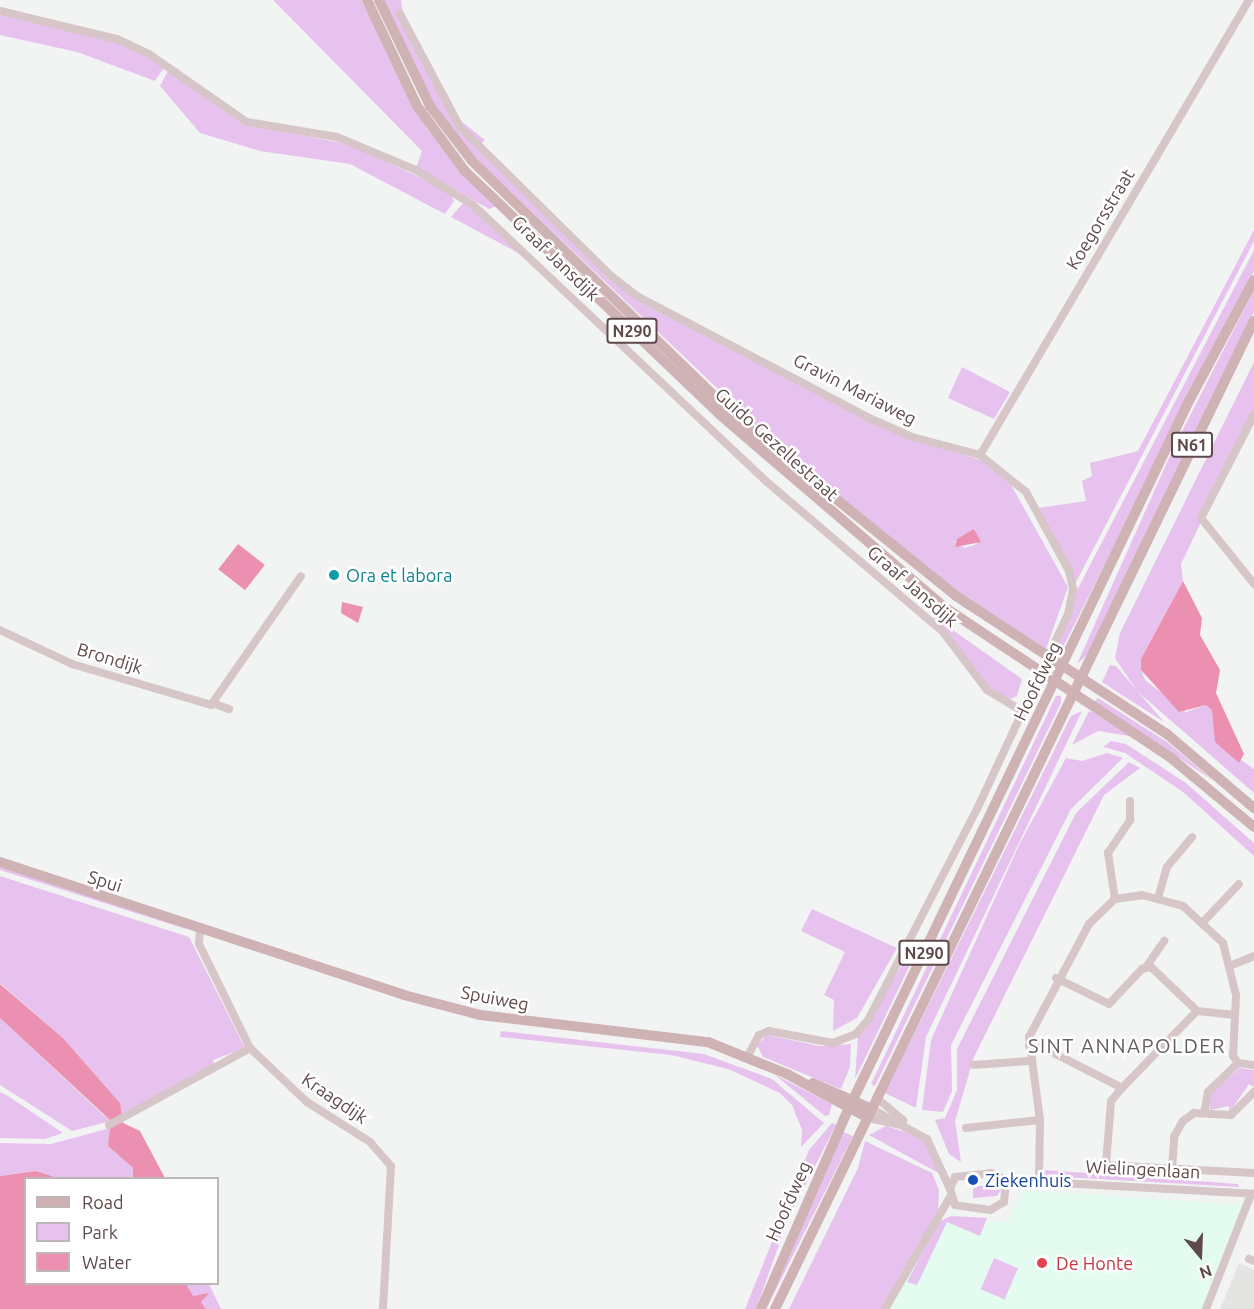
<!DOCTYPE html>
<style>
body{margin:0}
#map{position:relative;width:1254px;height:1309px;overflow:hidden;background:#f2f4f3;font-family:Ubuntu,sans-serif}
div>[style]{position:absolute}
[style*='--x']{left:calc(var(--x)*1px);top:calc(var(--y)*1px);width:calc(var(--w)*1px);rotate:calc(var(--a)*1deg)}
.education>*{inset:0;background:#e4e5e3}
.medical>*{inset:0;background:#e4fbf0}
.green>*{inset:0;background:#e7c2ef;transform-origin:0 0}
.water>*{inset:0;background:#eb90b1;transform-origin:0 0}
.minor>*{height:8px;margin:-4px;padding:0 4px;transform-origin:4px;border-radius:4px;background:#d6c6c7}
.major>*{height:10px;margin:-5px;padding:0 5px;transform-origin:5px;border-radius:5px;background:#cfb2b4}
.dots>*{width:16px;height:16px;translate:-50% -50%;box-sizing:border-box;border:3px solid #fff;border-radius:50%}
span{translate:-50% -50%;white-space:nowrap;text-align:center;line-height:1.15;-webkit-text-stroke:5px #fff;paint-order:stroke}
.shield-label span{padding:2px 4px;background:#fff;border:2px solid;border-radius:4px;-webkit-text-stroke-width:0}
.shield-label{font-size:16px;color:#5f4a4b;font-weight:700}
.street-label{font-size:18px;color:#5f4a4b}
.culture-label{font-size:18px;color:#0d838f}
.left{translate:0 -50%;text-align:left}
.transit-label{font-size:18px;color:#164399}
.health-label{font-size:18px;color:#be3a42}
.neighbourhood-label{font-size:20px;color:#675e5e;letter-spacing:1.5px}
.legend{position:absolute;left:24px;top:1177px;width:195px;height:108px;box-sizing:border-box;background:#fff;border:2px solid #bfb7b7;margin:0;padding:8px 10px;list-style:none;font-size:18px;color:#5f4a4b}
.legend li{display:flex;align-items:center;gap:12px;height:30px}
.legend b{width:30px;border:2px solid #bfb7b7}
.north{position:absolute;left:1170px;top:1225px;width:60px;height:60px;-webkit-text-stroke:4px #fff;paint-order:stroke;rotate:161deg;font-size:16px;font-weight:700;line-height:24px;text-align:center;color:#5f4a4b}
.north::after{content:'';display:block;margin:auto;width:21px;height:27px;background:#5f4a4b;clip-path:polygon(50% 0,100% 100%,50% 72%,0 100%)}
</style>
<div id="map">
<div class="education">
<i style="clip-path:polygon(1239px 1263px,1254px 1270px,1254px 1309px,1220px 1309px)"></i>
</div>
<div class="medical">
<i style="clip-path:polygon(1023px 1190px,1247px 1205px,1206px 1309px,845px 1309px,946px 1217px,1008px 1222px)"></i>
</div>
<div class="green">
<i style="clip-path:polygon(273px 0,361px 0,427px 129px,496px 206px,489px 209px,416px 168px,422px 151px)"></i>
<i style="clip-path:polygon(evenodd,384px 0,401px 0,403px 15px,457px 118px,485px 140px,477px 148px,621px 288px,880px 427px,980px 460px,1010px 483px,1068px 587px,1046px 649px,999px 623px,820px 486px,471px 154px,437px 110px,384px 0,975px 530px,977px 544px,965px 548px,954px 542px,975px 530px)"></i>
<i style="clip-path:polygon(0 12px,114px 40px,165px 66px,155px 81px,77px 52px,0 35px)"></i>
<i style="clip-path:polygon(169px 69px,248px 125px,348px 144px,449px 191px,454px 201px,445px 214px,350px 164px,260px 151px,200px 133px,160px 86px)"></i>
<i style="clip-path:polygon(464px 202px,522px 255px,451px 217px)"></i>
<i style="clip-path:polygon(1254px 230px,1254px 241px,1075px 584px,1038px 508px,1086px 501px,1082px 481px,1092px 476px,1090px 463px,1138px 451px)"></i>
<i style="clip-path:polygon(1254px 250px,1254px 271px,1063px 647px,1055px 651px,1075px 594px)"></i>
<i style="clip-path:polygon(1254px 290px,1254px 312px,1087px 655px,1077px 664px,1173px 449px)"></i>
<i style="clip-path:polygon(1254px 362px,1254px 411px,1181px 564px,1183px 581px,1141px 659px,1141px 670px,1145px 680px,1186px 712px,1206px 705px,1213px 710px,1215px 742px,1254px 769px,1254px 793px,1137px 691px,1115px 658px,1120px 633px)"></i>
<i style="clip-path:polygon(962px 367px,1010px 392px,994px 419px,948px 398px)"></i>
<i style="clip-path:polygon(933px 616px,1022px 679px,1017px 696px,1008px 700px,987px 685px)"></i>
<i style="clip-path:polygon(1110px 665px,1116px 666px,1164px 722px,1102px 682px)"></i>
<i style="clip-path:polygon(1056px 696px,1061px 696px,1061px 703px,875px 1086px,871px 1084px)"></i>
<i style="clip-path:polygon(1098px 698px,1167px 742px,1214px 781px,1094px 702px)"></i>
<i style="clip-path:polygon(1082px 711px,926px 1037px,916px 1108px,885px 1093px,1071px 716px)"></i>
<i style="clip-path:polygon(1089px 711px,1093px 712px,1130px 736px,1098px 731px,1072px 745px)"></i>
<i style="clip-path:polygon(1111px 741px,1126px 744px,1186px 783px,1254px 843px,1254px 856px,1183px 792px,1125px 753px,1103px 747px)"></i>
<i style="clip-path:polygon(1107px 753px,1123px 758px,1071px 809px,951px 1045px,952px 1091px,943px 1112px,922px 1110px,931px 1040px,1019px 845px,1066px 758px,1082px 761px)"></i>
<i style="clip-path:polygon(1129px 762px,1140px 768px,1104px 795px,974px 1057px,955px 1121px,961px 1162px,949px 1154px,935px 1120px,945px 1118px,957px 1090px,957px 1049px,1076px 813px)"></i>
<i style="clip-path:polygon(0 867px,185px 927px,186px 929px,0 870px)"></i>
<i style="clip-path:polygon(0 876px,189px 937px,245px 1048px,213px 1060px,214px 1065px,121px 1117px,120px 1103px,63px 1038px,0 983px)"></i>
<i style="clip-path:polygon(812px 909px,897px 948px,857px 1018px,833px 1031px,834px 1000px,824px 995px,845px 952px,801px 931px)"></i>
<i style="clip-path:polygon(904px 962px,910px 965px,855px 1079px,858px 1036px)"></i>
<i style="clip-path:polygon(0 1018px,100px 1112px,111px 1121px,72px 1131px,0 1085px)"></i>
<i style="clip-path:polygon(501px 1031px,704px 1054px,772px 1079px,824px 1123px,801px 1147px,802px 1130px,792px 1105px,780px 1093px,728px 1069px,671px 1055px,500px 1037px)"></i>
<i style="clip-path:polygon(767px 1035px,820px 1046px,851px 1044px,850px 1067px,841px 1089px,763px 1057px,757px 1045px)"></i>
<i style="clip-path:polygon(1240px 1068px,1254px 1070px,1254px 1087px,1249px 1084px,1229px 1113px,1229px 1106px,1210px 1110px,1209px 1095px)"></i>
<i style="clip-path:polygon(775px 1075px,832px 1104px,829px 1115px,825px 1116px)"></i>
<i style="clip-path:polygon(0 1092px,8px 1096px,63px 1133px,45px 1139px,0 1138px)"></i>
<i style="clip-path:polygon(832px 1123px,836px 1125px,789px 1217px,756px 1309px,745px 1309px,809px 1150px)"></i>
<i style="clip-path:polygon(886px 1126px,922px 1137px,942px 1175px,869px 1135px)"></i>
<i style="clip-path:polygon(114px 1127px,108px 1146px,133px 1168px,133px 1178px,58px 1178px,36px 1171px,0 1176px,0 1143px,51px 1144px)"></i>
<i style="clip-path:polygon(843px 1132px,853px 1136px,766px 1309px)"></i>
<i style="clip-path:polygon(865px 1141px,932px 1173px,939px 1190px,938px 1211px,881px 1309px,789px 1309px,858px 1168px)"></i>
<i style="clip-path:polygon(1045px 1170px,1238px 1184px,1239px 1187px,1044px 1176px)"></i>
<i style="clip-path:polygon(1004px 1185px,997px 1196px,973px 1198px,973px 1186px)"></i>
<i style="clip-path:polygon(951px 1216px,987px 1218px,980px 1236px,947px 1222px,917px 1285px,907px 1282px,938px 1222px)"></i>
<i style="left:994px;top:1258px;width:26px;height:34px;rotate:23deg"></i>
<i style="clip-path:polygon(186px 1284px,209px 1284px,221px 1309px,206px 1309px,201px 1302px,206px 1295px,192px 1296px)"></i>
</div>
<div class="water">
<i style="clip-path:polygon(974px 529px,981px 542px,955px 547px,957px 539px)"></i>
<i style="left:238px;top:544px;width:34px;height:32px;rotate:38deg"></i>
<i style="clip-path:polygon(1183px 581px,1202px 618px,1200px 635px,1220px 670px,1216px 693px,1244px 754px,1239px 763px,1215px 742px,1212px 710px,1206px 705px,1179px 712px,1141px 670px,1141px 659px)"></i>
<i style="clip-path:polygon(342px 602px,363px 607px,358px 623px,341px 613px)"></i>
<i style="clip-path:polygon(0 984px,63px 1038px,120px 1103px,123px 1123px,140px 1131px,165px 1178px,133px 1178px,133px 1168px,108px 1146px,111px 1121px,0 1018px)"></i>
<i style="clip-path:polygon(36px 1171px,58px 1178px,26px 1178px,26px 1284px,186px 1284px,193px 1296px,209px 1293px,201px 1302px,206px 1309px,0 1309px,0 1176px)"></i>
</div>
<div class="minor">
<i style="--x:0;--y:11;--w:120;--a:13.5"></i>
<i style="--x:117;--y:39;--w:35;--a:25"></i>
<i style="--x:149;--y:54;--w:119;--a:34.8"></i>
<i style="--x:247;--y:122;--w:91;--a:9.5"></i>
<i style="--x:337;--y:137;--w:86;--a:22.7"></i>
<i style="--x:416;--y:170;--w:67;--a:31.6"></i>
<i style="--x:473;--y:205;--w:404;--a:43.3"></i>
<i style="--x:767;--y:482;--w:231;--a:40.4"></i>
<i style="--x:943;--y:632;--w:73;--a:52.8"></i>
<i style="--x:987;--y:690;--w:39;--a:31"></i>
<i style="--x:400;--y:14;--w:128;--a:62"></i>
<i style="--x:460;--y:127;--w:211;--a:44.6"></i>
<i style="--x:610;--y:275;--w:34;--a:38"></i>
<i style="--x:637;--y:296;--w:262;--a:27.7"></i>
<i style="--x:869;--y:418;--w:47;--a:23.8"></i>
<i style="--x:912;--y:437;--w:70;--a:14.8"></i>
<i style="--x:980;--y:455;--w:59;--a:38.8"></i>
<i style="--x:1026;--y:492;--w:90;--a:61.4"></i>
<i style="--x:1069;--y:571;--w:18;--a:77"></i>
<i style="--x:1073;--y:589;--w:25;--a:101"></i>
<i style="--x:1068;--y:614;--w:213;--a:115"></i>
<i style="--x:978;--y:807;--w:240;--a:117.3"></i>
<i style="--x:868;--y:1020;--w:18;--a:131"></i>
<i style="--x:856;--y:1034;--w:25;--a:159"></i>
<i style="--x:833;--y:1043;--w:65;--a:-169.4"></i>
<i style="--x:769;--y:1031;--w:11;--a:158"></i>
<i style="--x:759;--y:1035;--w:24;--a:118"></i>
<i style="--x:1254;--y:415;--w:116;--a:117.2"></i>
<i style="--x:1201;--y:518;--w:85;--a:51.2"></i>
<i style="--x:980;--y:455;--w:529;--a:-59.41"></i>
<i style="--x:0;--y:630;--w:80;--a:25.3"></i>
<i style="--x:72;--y:664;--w:145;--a:16.4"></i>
<i style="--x:211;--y:705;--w:157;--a:-55.1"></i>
<i style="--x:215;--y:704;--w:15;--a:20"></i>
<i style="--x:1158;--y:898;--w:32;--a:-74"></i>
<i style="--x:1167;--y:867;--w:39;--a:-50"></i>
<i style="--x:1115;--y:899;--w:47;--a:-98.7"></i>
<i style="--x:1108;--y:853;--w:40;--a:-56"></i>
<i style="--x:1130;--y:820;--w:19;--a:-90"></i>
<i style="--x:1203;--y:922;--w:52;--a:-46.5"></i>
<i style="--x:200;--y:929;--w:15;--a:94"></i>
<i style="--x:199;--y:944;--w:116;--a:63.9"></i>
<i style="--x:250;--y:1048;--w:79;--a:43.5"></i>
<i style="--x:307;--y:1102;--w:75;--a:32.4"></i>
<i style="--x:370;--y:1142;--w:32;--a:49"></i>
<i style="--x:391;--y:1166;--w:143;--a:93.2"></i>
<i style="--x:1232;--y:965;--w:24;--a:-22"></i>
<i style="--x:1146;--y:967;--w:32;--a:-55"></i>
<i style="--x:1056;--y:978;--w:59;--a:26.1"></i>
<i style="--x:1109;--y:1004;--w:48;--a:-46.7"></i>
<i style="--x:1142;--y:969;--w:9;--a:-13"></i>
<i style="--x:1151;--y:967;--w:64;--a:43.7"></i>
<i style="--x:1197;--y:1011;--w:38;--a:6"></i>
<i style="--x:1029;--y:1046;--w:11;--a:0"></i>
<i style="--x:1040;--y:1046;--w:92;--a:27.1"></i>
<i style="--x:1122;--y:1088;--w:107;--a:-45.8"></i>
<i style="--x:974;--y:1065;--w:55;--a:-4.2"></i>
<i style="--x:1122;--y:1088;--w:17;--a:130"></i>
<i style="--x:1111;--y:1101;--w:64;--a:94.5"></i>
<i style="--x:1106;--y:1165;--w:148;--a:3.1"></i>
<i style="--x:878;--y:1099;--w:33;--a:40"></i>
<i style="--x:872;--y:1109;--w:63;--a:28.6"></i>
<i style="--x:927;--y:1139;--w:55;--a:65.3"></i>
<i style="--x:1204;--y:1113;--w:21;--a:-79"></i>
<i style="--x:1208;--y:1092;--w:42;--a:-44"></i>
<i style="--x:868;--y:1118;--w:35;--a:12"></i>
<i style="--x:109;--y:1125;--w:161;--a:-28.6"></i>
<i style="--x:966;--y:1128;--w:74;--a:-6.2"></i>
<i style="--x:1172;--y:1169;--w:32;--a:-86"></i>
<i style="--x:1174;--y:1137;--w:18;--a:-61"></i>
<i style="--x:1183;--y:1121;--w:14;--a:-36"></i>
<i style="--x:1194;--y:1113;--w:37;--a:3"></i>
<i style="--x:1231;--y:1115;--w:33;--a:-45"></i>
<i style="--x:991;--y:1173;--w:17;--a:25"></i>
<i style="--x:1006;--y:1180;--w:22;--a:95"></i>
<i style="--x:1004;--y:1202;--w:16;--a:150"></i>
<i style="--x:990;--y:1210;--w:35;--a:-172"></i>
<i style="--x:955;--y:1205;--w:17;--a:-107"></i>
<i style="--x:950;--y:1189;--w:13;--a:-67"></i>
<i style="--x:955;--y:1177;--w:36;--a:-6"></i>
<i style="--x:1039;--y:1178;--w:58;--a:-89"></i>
<i style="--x:1040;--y:1120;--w:84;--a:-97.5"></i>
<i style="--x:1029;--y:1037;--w:128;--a:-62"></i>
<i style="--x:1089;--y:924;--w:36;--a:-44"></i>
<i style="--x:1115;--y:899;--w:27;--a:-8"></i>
<i style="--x:1142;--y:895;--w:42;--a:15"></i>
<i style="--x:1183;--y:906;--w:54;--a:42.8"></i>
<i style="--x:1223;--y:943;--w:54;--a:76"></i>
<i style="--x:1236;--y:995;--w:61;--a:92.8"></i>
<i style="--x:1233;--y:1056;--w:9;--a:54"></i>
<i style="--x:1238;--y:1063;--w:16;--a:7"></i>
<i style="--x:1006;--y:1180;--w:248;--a:3.2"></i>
<i style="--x:1249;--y:1259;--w:5;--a:22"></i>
<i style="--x:885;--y:1309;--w:129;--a:-59.9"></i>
<i style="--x:1206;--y:1309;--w:123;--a:-68.6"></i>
</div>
<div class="major">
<i style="--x:367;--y:0;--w:117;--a:64.7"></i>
<i style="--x:417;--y:106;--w:81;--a:53.6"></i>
<i style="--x:465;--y:171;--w:352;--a:43.7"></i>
<i style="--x:719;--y:414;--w:296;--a:40.6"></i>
<i style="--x:944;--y:607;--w:273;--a:33.6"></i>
<i style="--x:1171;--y:758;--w:108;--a:39.7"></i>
<i style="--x:379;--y:0;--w:118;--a:64.3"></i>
<i style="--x:430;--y:106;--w:69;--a:52.6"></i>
<i style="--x:472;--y:161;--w:384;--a:44.1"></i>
<i style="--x:748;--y:428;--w:267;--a:38.9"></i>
<i style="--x:956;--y:596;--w:252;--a:33.2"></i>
<i style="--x:1167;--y:734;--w:114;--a:40.4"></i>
<i style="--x:0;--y:862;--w:425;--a:18.2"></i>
<i style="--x:404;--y:995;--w:79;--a:14.7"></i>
<i style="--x:480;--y:1015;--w:230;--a:6.8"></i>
<i style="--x:708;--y:1042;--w:85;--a:22.1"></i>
<i style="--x:787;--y:1074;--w:92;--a:28.5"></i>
<i style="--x:813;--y:1083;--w:64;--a:23.8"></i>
<i style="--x:761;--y:1309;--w:219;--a:-66.4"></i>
<i style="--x:849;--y:1108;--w:785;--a:-64.32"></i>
<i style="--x:1189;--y:401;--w:137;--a:-61.8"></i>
<i style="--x:775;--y:1309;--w:1098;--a:-64.14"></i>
</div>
<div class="dots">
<i style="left:334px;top:575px;background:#0f9aa8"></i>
<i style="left:973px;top:1180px;background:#1a4fb4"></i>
<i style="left:1042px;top:1263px;background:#e0444e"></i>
</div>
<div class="shield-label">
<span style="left:632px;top:331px">N290</span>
<span style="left:1192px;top:445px">N61</span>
<span style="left:924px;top:953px">N290</span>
</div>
<div class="street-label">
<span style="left:1100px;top:219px;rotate:-59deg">Koegorsstraat</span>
<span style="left:556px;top:258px;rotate:44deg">Graaf Jansdijk</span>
<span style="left:855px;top:389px;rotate:27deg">Gravin Mariaweg</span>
<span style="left:777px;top:444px;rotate:42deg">Guido Gezellestraat</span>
<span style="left:913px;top:586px;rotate:41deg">Graaf Jansdijk</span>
<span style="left:110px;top:658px;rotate:17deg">Brondijk</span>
<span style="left:1037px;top:681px;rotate:-64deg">Hoofdweg</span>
<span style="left:105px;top:881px;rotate:17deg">Spui</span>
<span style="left:495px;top:998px;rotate:11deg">Spuiweg</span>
<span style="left:335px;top:1098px;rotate:34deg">Kraagdijk</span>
<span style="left:1143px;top:1169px;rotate:3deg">Wielingenlaan</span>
<span style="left:788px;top:1201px;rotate:-66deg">Hoofdweg</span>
</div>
<div class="culture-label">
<span class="left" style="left:346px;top:575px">Ora et labora</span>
</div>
<div class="transit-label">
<span class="left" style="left:985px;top:1180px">Ziekenhuis</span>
</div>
<div class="health-label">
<span class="left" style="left:1056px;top:1263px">De Honte</span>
</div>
<div class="neighbourhood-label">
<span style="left:1127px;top:1045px">SINT ANNAPOLDER</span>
</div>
<ul class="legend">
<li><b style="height:8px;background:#cfb2b4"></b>Road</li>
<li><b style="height:16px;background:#e7c2ef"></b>Park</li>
<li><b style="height:16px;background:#eb90b1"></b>Water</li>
</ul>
<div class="north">N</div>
</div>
